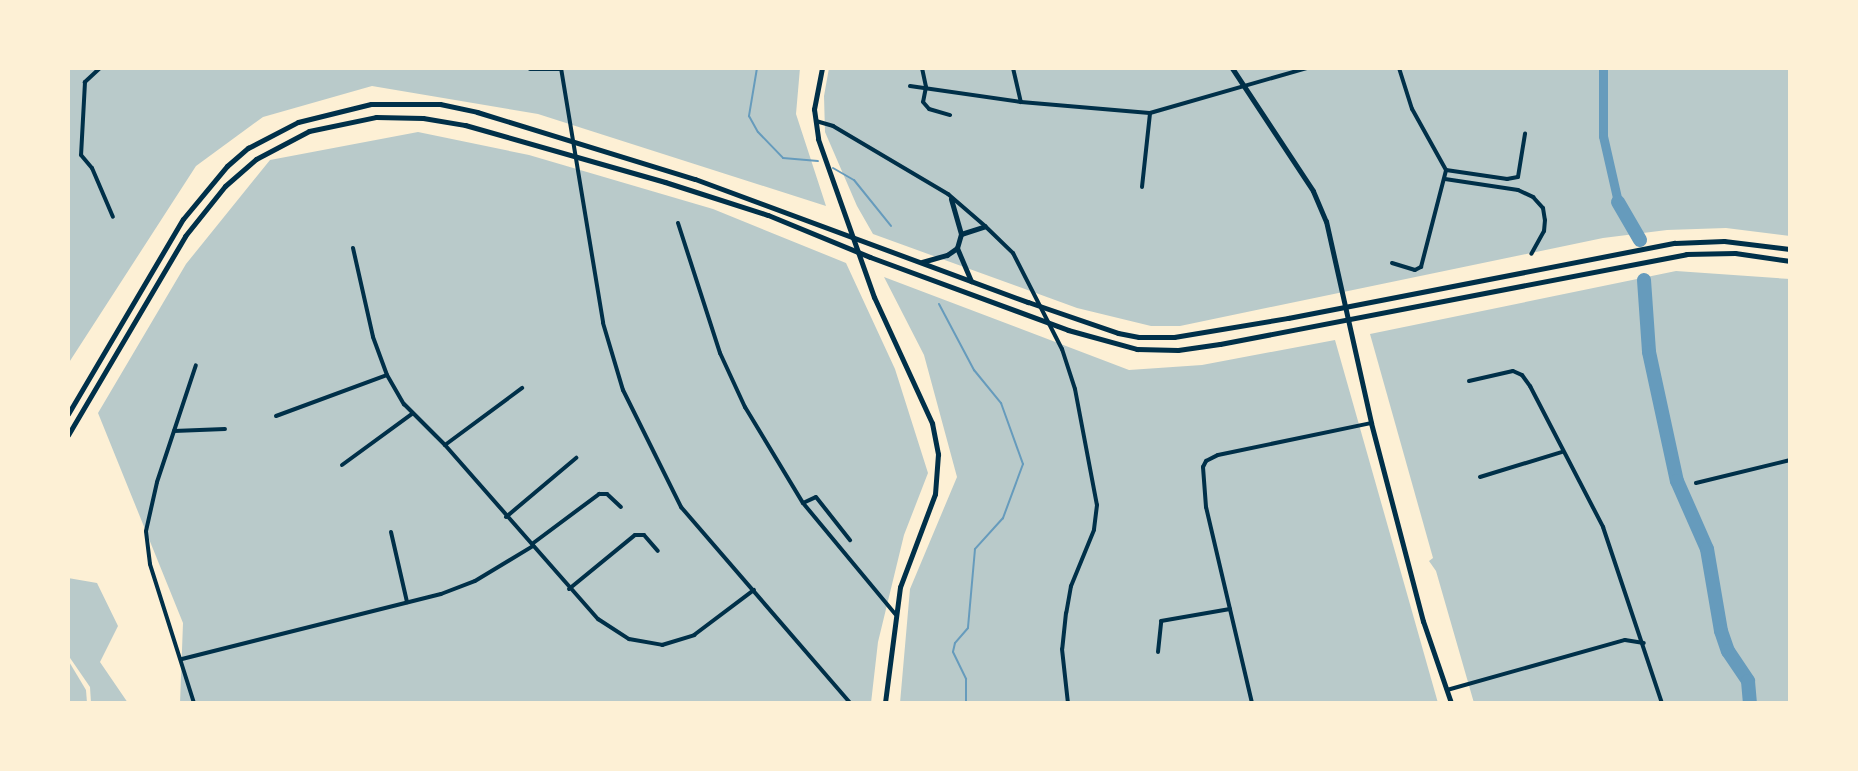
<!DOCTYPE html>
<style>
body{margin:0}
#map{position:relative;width:1858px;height:771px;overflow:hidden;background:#fdf0d5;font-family:Signika,sans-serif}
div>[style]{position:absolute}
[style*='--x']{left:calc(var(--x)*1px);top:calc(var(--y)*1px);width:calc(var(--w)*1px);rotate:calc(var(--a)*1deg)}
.green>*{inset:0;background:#b9caca}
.stream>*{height:2px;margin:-1px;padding:0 1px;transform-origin:1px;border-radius:1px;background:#669bbc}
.canal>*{height:9px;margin:-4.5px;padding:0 4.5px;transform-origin:4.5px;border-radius:4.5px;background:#669bbc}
.river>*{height:14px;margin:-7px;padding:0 7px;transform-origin:7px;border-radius:7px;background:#669bbc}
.minor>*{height:4px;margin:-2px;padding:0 2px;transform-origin:2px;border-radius:2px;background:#003049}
.tertiary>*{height:4px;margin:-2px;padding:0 2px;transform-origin:2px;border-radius:2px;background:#003049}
.secondary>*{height:5px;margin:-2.5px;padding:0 2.5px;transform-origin:2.5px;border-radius:2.5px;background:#003049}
span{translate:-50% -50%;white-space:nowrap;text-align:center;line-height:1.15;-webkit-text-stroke:6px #fdf0d5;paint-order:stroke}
.frame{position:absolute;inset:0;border:70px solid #fdf0d5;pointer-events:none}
</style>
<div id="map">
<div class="green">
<i style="clip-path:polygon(68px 68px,800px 68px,796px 114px,826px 206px,538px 114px,372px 86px,263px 117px,196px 166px,68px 364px)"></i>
<i style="clip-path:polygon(829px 68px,1790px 68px,1790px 236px,1726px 228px,1667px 230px,1603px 238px,1180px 326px,1151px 326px,1077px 308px,873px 234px,857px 206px,825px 132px,824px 96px)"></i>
<i style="clip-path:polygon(418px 132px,529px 155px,713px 209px,846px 263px,895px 369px,928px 473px,904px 535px,878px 642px,871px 703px,180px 703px,183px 623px,98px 413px,186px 264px,270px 160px)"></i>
<i style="clip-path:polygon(1676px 271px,1790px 279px,1790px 703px,1474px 703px,1436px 571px,1429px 561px,1433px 558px,1370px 334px)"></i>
<i style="clip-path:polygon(884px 277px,1129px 370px,1202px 365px,1335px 340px,1438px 703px,900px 703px,910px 589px,957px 477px,924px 355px)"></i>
<i style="clip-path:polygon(68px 578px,97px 583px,118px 626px,100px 662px,128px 703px,91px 703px,90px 687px,68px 655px)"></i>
<i style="clip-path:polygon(68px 660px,86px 690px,87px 703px,68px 703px)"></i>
</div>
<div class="stream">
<i style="--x:757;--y:68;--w:49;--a:99.5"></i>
<i style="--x:749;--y:116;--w:18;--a:61"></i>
<i style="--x:758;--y:132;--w:36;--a:46"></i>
<i style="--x:783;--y:158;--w:35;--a:5"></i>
<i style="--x:833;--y:168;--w:24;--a:30"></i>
<i style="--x:854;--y:180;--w:59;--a:51.2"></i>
<i style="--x:939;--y:304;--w:75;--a:62.1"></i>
<i style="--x:974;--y:370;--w:43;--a:50.7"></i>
<i style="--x:1001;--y:403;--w:65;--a:70.2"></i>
<i style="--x:1023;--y:464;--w:58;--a:110.3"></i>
<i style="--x:1003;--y:518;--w:42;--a:132.1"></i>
<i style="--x:975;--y:549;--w:79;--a:95.1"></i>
<i style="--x:968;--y:628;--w:20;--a:131"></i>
<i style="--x:955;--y:643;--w:9;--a:103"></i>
<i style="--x:953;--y:652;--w:30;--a:64"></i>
<i style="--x:966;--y:679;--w:24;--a:90"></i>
</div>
<div class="canal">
<i style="--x:1603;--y:68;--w:68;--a:90"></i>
<i style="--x:1603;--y:136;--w:68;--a:77.2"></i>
</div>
<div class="river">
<i style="--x:1618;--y:202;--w:44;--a:59.9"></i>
<i style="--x:1644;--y:280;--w:72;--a:86"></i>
<i style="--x:1649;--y:352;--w:132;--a:77.8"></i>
<i style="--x:1677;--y:481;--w:74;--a:66.2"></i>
<i style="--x:1707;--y:549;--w:83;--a:80.3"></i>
<i style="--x:1721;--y:631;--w:21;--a:71"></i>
<i style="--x:1728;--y:651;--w:36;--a:56"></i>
<i style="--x:1748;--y:681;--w:22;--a:85"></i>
</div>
<div class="minor">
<i style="--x:100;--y:68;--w:21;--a:137"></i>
<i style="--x:85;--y:82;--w:73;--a:93.1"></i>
<i style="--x:81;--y:155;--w:17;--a:50"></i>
<i style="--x:92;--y:168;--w:53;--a:66.8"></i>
<i style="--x:922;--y:68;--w:19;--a:78"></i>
<i style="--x:926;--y:87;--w:15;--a:101"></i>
<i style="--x:923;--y:102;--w:9;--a:49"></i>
<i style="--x:929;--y:109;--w:22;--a:16"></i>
<i style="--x:1013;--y:68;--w:35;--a:77"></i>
<i style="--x:1021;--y:102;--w:129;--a:4.9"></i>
<i style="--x:1150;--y:113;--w:163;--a:-16"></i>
<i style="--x:530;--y:69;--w:31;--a:0"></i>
<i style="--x:910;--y:86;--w:112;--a:8.2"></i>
<i style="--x:1446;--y:170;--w:62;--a:8.4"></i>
<i style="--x:1507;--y:179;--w:11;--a:-10"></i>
<i style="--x:1518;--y:177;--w:44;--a:-80.8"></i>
<i style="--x:1445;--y:179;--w:74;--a:8.6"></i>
<i style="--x:1518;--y:190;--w:17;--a:25"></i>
<i style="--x:1533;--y:197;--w:15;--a:48"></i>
<i style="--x:1543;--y:208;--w:12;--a:81"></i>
<i style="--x:1545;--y:220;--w:11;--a:95"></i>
<i style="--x:1544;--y:231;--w:26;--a:119"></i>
<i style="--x:1142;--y:187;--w:74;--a:-83.8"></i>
<i style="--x:678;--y:223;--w:137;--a:72.1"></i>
<i style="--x:720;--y:353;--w:60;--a:65.2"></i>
<i style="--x:745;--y:407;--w:112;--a:58.9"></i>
<i style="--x:803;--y:503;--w:144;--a:50.3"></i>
<i style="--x:353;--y:248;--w:91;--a:77.3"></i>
<i style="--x:373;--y:337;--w:40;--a:69.8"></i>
<i style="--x:387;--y:375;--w:34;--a:60"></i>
<i style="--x:404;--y:404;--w:58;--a:45"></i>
<i style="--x:445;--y:445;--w:232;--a:48.7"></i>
<i style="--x:598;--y:619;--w:37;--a:33"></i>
<i style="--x:629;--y:639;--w:34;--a:10"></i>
<i style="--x:662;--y:645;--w:34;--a:-17"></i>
<i style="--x:694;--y:635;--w:75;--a:-36.9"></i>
<i style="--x:1392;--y:263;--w:24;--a:17"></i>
<i style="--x:1415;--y:270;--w:7;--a:-27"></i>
<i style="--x:1421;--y:267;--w:100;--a:-75.5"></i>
<i style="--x:1446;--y:170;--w:70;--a:-119.1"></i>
<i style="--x:1412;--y:109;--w:43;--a:-107.6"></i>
<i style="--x:1469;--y:381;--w:45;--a:-12.8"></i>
<i style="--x:1513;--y:371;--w:10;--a:24"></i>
<i style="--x:1522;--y:375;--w:14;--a:54"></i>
<i style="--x:1530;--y:386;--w:159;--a:62.6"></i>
<i style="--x:1603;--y:527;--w:186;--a:71.5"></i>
<i style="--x:276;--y:416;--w:118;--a:-20.3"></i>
<i style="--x:174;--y:431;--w:51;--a:-2.2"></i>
<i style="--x:445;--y:445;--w:96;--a:-36.5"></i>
<i style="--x:342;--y:465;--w:87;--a:-36.1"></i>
<i style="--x:1480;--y:477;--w:86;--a:-17"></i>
<i style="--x:1696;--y:483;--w:97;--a:-13.7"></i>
<i style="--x:803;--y:503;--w:14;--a:-25"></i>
<i style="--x:816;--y:497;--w:55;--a:51.7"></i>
<i style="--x:506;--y:517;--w:92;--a:-40.1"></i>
<i style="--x:391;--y:532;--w:72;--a:77.1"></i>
<i style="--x:532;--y:544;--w:84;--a:-36.7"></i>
<i style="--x:599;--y:494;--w:8;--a:0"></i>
<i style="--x:607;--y:494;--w:19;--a:43"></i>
<i style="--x:569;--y:589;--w:85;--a:-39.3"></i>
<i style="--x:635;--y:535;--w:9;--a:0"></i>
<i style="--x:644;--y:535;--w:21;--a:49"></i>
<i style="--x:1158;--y:652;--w:31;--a:-84"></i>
<i style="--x:1161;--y:621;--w:70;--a:-9.9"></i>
<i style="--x:182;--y:659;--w:267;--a:-14.1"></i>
<i style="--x:441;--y:594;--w:36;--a:-21"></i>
<i style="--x:475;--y:581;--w:68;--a:-31.1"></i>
<i style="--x:1447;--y:690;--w:185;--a:-15.7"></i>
<i style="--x:1625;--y:640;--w:19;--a:9"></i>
<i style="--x:194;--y:703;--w:146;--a:-107.6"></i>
<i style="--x:150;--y:564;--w:33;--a:-97"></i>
<i style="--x:146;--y:531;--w:50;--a:-77.3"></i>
<i style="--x:157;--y:482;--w:123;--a:-71.6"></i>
<i style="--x:1252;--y:703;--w:201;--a:-103.2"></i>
<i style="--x:1206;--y:507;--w:40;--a:-94.3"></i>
<i style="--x:1203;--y:467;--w:7;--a:-63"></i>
<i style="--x:1206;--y:461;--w:13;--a:-27"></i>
<i style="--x:1218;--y:455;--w:156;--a:-11.8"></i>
</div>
<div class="tertiary">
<i style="--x:561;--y:68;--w:258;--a:80.6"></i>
<i style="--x:603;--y:323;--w:70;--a:73.4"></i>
<i style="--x:623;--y:390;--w:131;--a:63.6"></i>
<i style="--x:681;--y:507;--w:259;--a:49.2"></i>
<i style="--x:816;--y:121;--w:18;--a:16"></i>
<i style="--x:833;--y:126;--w:134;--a:30.6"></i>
<i style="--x:948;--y:194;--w:49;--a:40.9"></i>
<i style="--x:985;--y:226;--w:39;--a:44"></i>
<i style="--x:1013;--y:253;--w:108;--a:63"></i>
<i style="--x:1062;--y:349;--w:42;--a:72"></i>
<i style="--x:1075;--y:389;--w:118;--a:79.3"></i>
<i style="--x:1097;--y:505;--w:25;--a:97"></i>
<i style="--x:1094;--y:530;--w:61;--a:112.3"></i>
<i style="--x:1071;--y:586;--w:27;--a:100"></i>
<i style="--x:1066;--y:613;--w:36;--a:96"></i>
<i style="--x:1062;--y:649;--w:54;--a:83.7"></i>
</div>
<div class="secondary">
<i style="--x:822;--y:68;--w:42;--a:101"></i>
<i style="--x:814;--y:109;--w:30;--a:82"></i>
<i style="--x:818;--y:139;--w:168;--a:70.5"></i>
<i style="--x:874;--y:297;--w:139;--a:65.3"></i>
<i style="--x:932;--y:423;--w:32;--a:79"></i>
<i style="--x:938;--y:454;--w:40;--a:94.3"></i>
<i style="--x:935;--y:494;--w:99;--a:110.6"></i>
<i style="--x:900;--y:587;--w:117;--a:97.4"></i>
<i style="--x:1232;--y:68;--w:147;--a:56.6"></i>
<i style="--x:1313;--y:191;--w:33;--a:67"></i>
<i style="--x:1326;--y:221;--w:207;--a:77.4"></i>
<i style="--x:1371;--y:423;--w:205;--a:75.3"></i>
<i style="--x:1423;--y:621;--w:87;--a:71.1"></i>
<i style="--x:951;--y:199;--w:36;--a:74"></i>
<i style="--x:961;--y:234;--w:15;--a:106"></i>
<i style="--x:957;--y:248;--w:36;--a:67"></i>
<i style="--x:961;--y:234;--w:25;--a:-18"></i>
<i style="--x:922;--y:262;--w:26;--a:-16"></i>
<i style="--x:947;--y:255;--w:12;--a:-35"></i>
<i style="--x:68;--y:414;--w:226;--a:-59.5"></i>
<i style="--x:183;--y:219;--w:69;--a:-50.3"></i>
<i style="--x:227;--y:166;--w:28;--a:-41"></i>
<i style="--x:248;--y:148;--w:56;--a:-27.5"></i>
<i style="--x:298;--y:122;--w:75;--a:-13.9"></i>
<i style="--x:371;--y:104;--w:69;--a:0"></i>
<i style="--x:440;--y:104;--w:38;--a:12"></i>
<i style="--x:477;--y:112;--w:228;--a:17.1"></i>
<i style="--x:695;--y:179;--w:355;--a:20.3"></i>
<i style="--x:1028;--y:302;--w:95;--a:19"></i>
<i style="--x:1118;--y:333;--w:21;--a:11"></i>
<i style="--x:1139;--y:337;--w:35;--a:0"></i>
<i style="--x:1174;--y:337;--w:116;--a:-9.5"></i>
<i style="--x:1288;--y:318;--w:394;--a:-11"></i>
<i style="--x:1675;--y:243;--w:49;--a:-2.3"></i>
<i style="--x:1724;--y:241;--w:66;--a:6.9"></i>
<i style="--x:68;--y:435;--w:231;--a:-59.5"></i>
<i style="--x:185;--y:236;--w:64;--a:-51.3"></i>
<i style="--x:225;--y:186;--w:41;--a:-41.1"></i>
<i style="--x:256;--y:159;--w:60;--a:-27.8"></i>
<i style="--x:309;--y:131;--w:68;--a:-11.8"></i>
<i style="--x:376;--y:117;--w:47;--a:1.2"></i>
<i style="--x:423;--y:118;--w:43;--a:9.5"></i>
<i style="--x:465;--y:125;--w:208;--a:15.9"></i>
<i style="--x:665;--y:182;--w:108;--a:17.8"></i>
<i style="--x:768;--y:215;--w:110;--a:22.4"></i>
<i style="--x:870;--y:257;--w:211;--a:20.2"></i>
<i style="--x:1068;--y:330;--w:72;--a:15.4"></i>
<i style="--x:1137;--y:349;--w:41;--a:1.4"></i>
<i style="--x:1178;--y:350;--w:42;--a:-8.1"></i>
<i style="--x:1220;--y:344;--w:475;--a:-10.9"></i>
<i style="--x:1686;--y:254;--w:49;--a:-1.2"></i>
<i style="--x:1735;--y:253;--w:56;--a:8.3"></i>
</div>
<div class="frame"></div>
</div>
